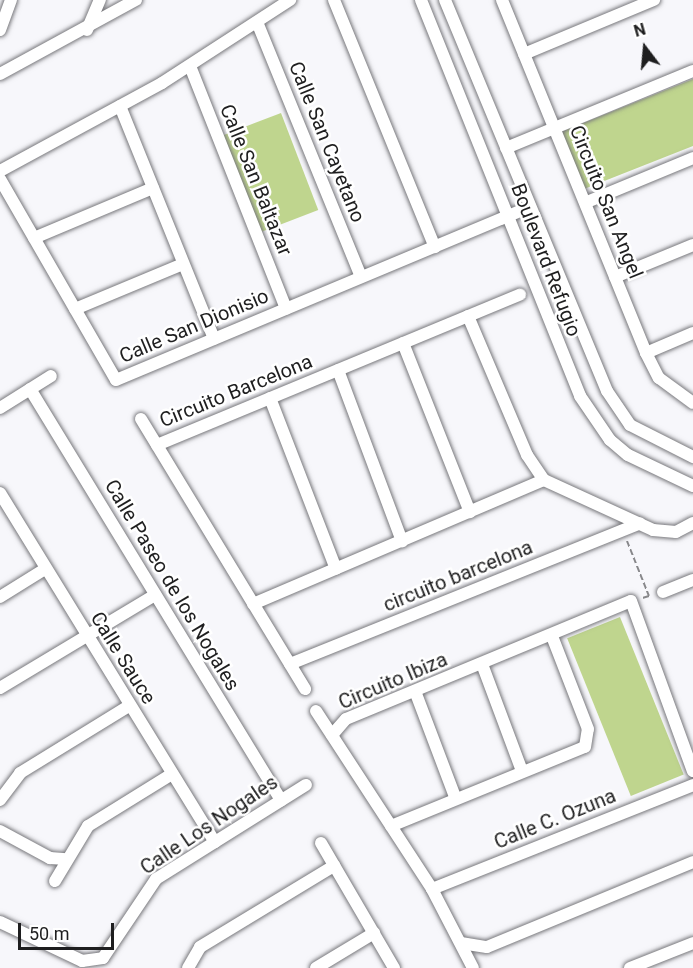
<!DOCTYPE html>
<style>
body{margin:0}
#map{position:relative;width:693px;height:968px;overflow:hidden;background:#f7f7fb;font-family:Roboto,sans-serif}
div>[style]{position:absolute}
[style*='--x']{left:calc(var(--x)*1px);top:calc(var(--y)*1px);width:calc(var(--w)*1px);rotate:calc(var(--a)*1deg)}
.green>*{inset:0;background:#bfd58e;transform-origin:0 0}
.path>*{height:2px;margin-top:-1px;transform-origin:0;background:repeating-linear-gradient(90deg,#87878a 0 6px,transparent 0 9px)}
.roads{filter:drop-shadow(0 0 2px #78787c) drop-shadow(0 0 2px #78787c)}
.minor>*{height:12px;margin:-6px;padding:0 6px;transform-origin:6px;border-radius:6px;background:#fff}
span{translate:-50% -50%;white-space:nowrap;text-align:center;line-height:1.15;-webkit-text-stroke:5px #fff;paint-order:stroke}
.street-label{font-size:20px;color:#1e1e1f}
.north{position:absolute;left:615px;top:18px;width:60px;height:60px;-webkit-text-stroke:4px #fff;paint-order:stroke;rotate:344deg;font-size:16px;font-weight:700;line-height:24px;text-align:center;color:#1e1e1f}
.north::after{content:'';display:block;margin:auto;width:21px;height:27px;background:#1e1e1f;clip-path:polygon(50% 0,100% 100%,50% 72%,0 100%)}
.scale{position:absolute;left:18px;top:923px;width:96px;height:27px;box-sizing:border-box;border:3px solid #1e1e1f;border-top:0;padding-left:8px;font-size:18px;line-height:21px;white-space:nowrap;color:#1e1e1f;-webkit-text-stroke:4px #fff;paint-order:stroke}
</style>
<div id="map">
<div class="green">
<i style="clip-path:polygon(693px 79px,693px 146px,584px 189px,561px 132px)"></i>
<i style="left:281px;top:113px;width:104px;height:64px;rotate:69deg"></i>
<i style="left:620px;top:617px;width:170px;height:57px;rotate:68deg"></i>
</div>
<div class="path">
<i style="--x:627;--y:541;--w:59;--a:68.2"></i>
<i style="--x:649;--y:596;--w:7;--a:164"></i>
</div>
<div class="roads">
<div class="minor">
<i style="--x:334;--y:0;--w:267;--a:67.8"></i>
<i style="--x:421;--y:0;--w:427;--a:68.1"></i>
<i style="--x:580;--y:396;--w:53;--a:55.7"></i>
<i style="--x:610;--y:440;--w:23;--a:40"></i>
<i style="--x:628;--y:455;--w:72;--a:25.5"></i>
<i style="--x:445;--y:0;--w:423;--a:67.5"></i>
<i style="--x:607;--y:391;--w:41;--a:55.9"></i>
<i style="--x:630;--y:425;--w:71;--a:26.9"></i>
<i style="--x:502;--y:0;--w:381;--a:67.8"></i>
<i style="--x:646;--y:353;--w:28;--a:63"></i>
<i style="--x:659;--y:378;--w:42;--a:36.3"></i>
<i style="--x:257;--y:22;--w:275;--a:67.8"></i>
<i style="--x:0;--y:30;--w:32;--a:-70"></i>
<i style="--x:87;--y:30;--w:33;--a:-67"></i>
<i style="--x:524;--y:54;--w:141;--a:-22.6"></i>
<i style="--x:190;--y:66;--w:261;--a:68.4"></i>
<i style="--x:0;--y:74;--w:155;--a:-28.6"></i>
<i style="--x:120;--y:106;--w:251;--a:68"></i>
<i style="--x:506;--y:148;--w:202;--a:-22.4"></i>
<i style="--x:0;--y:171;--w:184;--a:-28.5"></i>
<i style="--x:162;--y:83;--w:153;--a:-33"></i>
<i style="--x:0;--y:179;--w:232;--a:60"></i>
<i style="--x:116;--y:380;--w:449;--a:-22.7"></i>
<i style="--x:587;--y:202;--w:115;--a:-22.5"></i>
<i style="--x:34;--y:238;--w:129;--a:-22.8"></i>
<i style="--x:615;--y:277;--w:84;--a:-22.3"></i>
<i style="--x:75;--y:309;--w:117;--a:-22.6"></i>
<i style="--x:468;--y:316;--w:151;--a:67"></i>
<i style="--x:527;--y:455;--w:30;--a:56"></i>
<i style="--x:544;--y:480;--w:120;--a:24.6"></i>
<i style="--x:653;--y:530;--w:23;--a:5"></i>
<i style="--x:676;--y:532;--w:19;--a:-28"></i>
<i style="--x:403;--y:343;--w:182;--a:68.4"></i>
<i style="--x:646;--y:353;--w:51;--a:-23.1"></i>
<i style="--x:338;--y:370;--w:183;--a:69.5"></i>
<i style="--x:30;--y:389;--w:482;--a:58.6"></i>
<i style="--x:270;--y:398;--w:183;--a:68.9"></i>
<i style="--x:0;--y:408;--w:60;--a:-32.1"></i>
<i style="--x:141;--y:419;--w:316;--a:58.7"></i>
<i style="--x:157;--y:445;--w:393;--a:-22.5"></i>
<i style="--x:0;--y:493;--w:410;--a:58.4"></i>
<i style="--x:663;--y:592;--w:32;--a:-22"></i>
<i style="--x:0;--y:597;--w:53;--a:-31.9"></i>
<i style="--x:253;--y:604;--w:316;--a:-23.1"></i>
<i style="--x:290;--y:664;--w:377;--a:-21.9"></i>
<i style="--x:482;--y:664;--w:114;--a:69.5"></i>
<i style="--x:0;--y:688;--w:181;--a:-31"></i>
<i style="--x:415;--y:691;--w:113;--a:69.3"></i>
<i style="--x:316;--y:711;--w:212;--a:56.9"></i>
<i style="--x:432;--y:889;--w:89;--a:62.6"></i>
<i style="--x:332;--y:735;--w:21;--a:-49"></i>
<i style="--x:346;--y:719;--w:308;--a:-22.5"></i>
<i style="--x:631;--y:601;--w:181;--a:70"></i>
<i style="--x:0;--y:800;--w:34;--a:-53"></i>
<i style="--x:20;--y:773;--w:128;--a:-31.6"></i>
<i style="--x:391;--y:826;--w:209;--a:-22.2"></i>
<i style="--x:585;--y:747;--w:18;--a:-81"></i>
<i style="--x:588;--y:729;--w:100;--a:-111.2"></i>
<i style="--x:0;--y:831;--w:57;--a:28.4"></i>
<i style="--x:50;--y:858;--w:16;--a:4"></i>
<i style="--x:321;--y:843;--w:145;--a:59.7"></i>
<i style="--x:55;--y:881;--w:64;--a:-59"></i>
<i style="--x:88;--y:826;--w:99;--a:-31.8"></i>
<i style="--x:432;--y:889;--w:281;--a:-21.7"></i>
<i style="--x:0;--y:922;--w:91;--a:25.4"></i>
<i style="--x:82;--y:961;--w:21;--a:-8"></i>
<i style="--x:103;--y:958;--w:95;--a:-56.1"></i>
<i style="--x:156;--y:879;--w:177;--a:-32.1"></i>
<i style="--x:461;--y:943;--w:26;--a:9"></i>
<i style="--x:487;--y:947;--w:223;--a:-22.4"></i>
<i style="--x:188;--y:968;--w:24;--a:-60"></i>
<i style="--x:200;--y:947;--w:157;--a:-31.2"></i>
<i style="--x:316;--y:968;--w:68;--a:-31.1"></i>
<i style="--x:630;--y:968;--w:68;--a:-21.6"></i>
</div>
</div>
<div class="street-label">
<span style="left:327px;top:142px;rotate:68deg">Calle San Cayetano</span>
<span style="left:256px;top:180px;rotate:68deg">Calle San Baltazar</span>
<span style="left:606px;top:202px;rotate:68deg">Circuito San Angel</span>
<span style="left:546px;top:260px;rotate:69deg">Boulevard Refugio</span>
<span style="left:194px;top:326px;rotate:-23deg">Calle San Dionisio</span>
<span style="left:236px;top:391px;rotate:-22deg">Circuito Barcelona</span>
<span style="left:458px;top:576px;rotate:-22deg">circuito barcelona</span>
<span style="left:172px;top:585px;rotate:59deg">Calle Paseo de los Nogales</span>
<span style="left:123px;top:658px;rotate:58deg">Calle Sauce</span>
<span style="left:393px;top:681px;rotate:-23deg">Circuito Ibiza</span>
<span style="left:555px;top:819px;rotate:-22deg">Calle C. Ozuna</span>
<span style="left:209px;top:825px;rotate:-34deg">Calle Los Nogales</span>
</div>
<div class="north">N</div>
<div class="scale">50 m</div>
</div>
